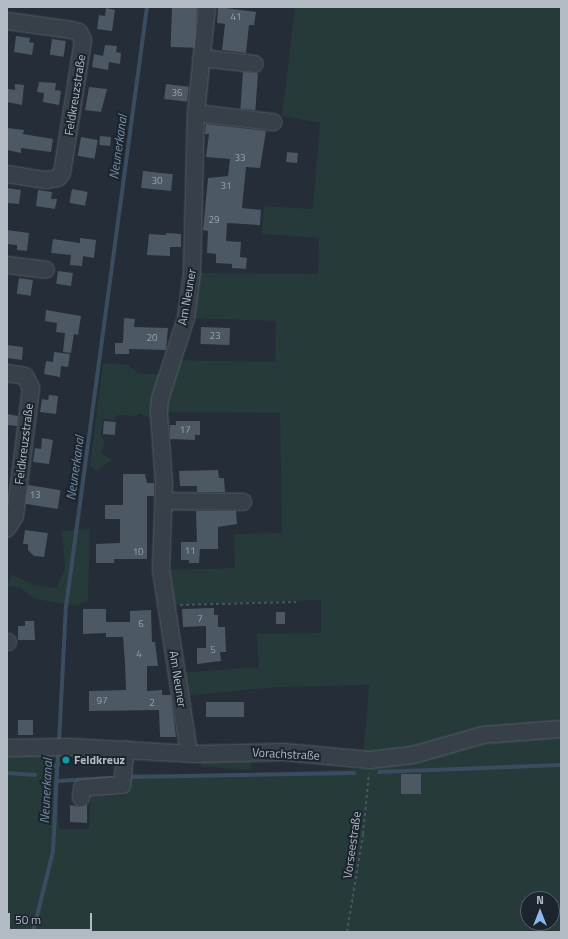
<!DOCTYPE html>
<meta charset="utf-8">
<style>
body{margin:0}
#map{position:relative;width:568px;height:939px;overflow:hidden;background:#242d38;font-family:"Titillium Web",sans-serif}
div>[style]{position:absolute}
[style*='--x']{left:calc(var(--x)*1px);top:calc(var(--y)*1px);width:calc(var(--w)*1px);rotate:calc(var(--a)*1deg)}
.green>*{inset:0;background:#263a3a;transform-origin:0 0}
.stream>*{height:3.5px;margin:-1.75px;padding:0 1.75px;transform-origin:1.75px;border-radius:1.75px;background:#3a4c5f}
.building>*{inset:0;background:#4c5863;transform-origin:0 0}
.path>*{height:2px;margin-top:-1px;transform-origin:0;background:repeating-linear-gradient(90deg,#455758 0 3px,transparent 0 6px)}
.roads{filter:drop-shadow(0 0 1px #555d66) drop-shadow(0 0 1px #555d66)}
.minor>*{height:16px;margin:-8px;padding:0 8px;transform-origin:8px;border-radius:8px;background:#373f48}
.dots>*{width:11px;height:11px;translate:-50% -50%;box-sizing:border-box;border:2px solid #1c242d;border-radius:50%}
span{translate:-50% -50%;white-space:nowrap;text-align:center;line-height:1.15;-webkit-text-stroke:4px #1c242d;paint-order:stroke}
.number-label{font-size:10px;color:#98a2ac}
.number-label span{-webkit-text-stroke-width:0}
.street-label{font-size:12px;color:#b2bac4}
.poi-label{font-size:12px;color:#b2bac4;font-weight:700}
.left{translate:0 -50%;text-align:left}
.water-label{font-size:13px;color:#758ca5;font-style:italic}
.frame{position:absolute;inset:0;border:8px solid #b2bac4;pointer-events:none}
.north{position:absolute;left:520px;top:891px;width:40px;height:40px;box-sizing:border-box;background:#1c242d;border:1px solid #586069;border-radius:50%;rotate:0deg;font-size:11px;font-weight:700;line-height:16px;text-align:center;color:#b2bac4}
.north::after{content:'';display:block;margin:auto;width:14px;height:18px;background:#8eb8ee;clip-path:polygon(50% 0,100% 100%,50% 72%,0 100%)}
.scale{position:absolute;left:8px;top:913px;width:84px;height:18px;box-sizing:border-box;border:2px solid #b2bac4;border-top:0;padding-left:5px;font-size:12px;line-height:14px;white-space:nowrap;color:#b2bac4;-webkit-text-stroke:3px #1c242d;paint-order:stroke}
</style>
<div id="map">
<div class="green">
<i style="clip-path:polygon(295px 7px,561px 7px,561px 729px,363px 758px,369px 685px,278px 687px,182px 696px,179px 673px,259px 667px,257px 634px,321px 633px,321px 600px,166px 605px,161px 570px,235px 568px,234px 534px,282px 533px,280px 413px,159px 412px,171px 360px,275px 362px,276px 321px,186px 318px,192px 273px,318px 274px,319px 238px,262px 234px,264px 206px,313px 209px,320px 123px,282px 116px)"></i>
<i style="clip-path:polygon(103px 363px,128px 365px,139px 374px,161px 374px,154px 420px,139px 413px,136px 416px,118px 415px,114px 420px,103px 419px,101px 435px,105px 442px,101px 453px,113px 460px,96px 470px,90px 466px)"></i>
<i style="clip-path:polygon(90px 529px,88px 600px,76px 606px,35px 599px,20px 587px,7px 586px,12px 574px,33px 585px,57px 588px,65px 568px,62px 531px)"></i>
<i style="clip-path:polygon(evenodd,561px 733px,561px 932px,7px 932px,7px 751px,54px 750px,59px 829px,89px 829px,91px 797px,125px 796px,128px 773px,187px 775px,362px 769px,363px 762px,473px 740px,561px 733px,528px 899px,552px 899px,552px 923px,528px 923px,528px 899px)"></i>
<i style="left:252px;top:756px;width:14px;height:50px;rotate:94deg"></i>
</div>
<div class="stream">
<i style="--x:59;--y:743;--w:136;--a:-87.1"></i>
<i style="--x:66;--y:607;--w:605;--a:-82.31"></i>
<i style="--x:47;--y:769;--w:12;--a:-20"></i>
<i style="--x:379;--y:772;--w:182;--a:-2.2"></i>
<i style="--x:7;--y:773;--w:28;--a:4"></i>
<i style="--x:131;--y:777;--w:223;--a:-1"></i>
<i style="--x:57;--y:781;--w:54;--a:-3.2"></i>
<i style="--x:33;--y:932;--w:82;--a:-76"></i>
<i style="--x:53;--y:852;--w:100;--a:-87.1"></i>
</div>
<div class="building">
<i style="left:172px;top:7px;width:25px;height:40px;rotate:2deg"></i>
<i style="clip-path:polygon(218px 7px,256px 12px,254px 25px,249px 25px,246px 53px,222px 50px,225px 24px,217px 23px)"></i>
<i style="clip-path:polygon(106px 8px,115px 10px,112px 31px,97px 29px,99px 15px,105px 16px)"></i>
<i style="clip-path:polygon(16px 36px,30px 38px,29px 42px,34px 43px,32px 55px,14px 52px)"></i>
<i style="left:52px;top:39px;width:14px;height:16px;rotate:8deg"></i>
<i style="clip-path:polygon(105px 45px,117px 46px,116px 52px,121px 53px,120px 64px,109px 62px,108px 70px,92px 67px,94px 54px,103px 56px)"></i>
<i style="left:243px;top:72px;width:15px;height:37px;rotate:4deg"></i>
<i style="clip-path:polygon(39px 82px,56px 83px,55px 90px,61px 91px,59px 105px,43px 102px,44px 93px,37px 92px)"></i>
<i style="clip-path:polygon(15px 84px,24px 85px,22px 105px,7px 102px,8px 89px,15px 90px)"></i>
<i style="left:166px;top:84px;width:23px;height:15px;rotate:7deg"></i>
<i style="clip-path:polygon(89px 87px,107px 89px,101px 112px,85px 110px)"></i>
<i style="clip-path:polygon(206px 124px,266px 131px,260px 168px,246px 167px,242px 208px,261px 210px,260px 225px,227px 223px,226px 241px,241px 242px,240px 257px,247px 258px,246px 269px,232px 268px,232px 264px,216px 263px,216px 254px,207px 253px,208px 231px,203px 230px,208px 178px,228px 176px,230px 159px,206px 157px,209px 134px,205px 134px)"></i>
<i style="clip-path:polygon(7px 128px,24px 130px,23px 134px,53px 139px,51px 152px,21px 148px,21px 153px,7px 150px)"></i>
<i style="left:100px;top:136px;width:11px;height:9px;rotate:5deg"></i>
<i style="left:81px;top:137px;width:17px;height:19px;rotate:10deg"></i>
<i style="left:287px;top:152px;width:11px;height:10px;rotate:5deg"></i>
<i style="left:143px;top:171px;width:30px;height:17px;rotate:6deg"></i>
<i style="clip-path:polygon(7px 188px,21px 190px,19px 204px,7px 203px)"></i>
<i style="left:72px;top:189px;width:16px;height:14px;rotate:11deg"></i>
<i style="clip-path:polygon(38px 190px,52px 192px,51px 199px,57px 199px,55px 209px,36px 206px)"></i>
<i style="clip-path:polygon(7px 230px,29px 233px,27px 251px,17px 250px,17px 245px,7px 244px)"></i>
<i style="clip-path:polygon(166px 233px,181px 234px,181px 247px,170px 247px,170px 256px,147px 255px,149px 234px,166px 235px)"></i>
<i style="clip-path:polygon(80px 238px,96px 240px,94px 258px,83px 256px,82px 266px,70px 265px,71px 255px,51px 253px,53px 239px,80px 243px)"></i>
<i style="left:58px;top:271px;width:15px;height:13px;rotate:8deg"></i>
<i style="left:19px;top:278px;width:14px;height:16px;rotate:8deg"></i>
<i style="clip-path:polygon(46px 310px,81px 316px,78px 335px,74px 334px,71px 353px,63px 352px,65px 333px,56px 332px,57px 323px,45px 321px)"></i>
<i style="clip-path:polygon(124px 318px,135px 319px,134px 327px,168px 328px,166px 350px,129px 349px,129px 354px,115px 354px,115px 343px,123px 343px)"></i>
<i style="left:201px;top:327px;width:29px;height:17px;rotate:2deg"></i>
<i style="clip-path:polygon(7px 345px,23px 347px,22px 360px,7px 358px)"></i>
<i style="clip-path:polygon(54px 352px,70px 354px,68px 367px,61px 366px,60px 377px,44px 374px,46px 361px,53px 362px)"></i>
<i style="clip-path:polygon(49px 395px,58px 396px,56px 414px,40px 412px,42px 399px,48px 400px)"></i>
<i style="clip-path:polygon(7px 414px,18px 416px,17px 426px,7px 425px)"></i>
<i style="left:104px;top:421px;width:12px;height:13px;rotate:5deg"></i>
<i style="clip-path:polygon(176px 421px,200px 421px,200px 435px,195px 435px,195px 440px,170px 439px,170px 425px,176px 425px)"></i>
<i style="clip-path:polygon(42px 438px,53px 440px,49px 464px,33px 462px,35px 448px,41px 449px)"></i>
<i style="clip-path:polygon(218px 470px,219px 478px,224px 478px,225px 492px,197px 492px,197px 486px,180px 486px,179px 471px)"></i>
<i style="clip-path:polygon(123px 474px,145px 474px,147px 483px,154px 483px,154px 496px,147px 496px,147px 559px,114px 559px,114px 563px,96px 563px,96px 544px,120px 543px,120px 519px,105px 519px,105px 505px,123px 505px)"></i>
<i style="left:28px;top:485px;width:33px;height:19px;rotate:9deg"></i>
<i style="clip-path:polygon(196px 511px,236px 511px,237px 524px,218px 527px,218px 549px,200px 549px,199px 563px,189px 563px,189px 560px,181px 560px,181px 542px,197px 542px)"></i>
<i style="clip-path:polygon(25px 530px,48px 533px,44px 557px,34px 556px,28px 550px,28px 544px,23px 544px)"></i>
<i style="clip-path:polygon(214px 608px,214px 615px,218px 615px,218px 627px,225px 627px,226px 652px,220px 652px,221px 661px,197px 664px,197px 648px,206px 648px,206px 626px,183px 627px,182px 609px)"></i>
<i style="clip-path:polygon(83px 609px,106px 609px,106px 622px,130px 622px,130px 611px,151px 610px,152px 642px,155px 642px,158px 666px,147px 666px,147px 691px,162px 690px,162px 695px,171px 695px,176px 737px,160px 737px,159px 710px,89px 711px,89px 691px,126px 690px,125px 664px,123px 637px,106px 637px,106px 633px,83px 634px)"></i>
<i style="left:276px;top:612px;width:9px;height:12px"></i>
<i style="clip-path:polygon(25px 621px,34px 621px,35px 640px,18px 640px,18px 626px,25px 626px)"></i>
<i style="left:206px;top:702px;width:38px;height:15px"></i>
<i style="left:18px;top:720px;width:15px;height:15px"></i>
<i style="left:421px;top:774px;width:20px;height:20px;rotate:90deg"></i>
<i style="clip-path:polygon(70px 805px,80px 807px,87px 805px,87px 823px,70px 822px)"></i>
</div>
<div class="path">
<i style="--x:180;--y:605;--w:116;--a:-1.5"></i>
<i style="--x:347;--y:932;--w:99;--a:-80.7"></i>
<i style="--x:363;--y:834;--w:61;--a:-84.4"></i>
</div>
<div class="roads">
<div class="minor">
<i style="--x:201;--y:58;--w:54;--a:6.3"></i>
<i style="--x:196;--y:113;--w:78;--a:6.7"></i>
<i style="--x:7;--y:174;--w:39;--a:9"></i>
<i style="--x:46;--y:180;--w:12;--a:-9"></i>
<i style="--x:58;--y:178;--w:6;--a:-51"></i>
<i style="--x:62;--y:173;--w:135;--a:-81"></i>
<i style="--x:83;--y:40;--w:9;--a:-117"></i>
<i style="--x:79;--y:32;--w:7;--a:-164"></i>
<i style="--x:72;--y:30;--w:65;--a:-172"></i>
<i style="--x:7;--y:265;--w:39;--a:7"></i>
<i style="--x:7;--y:373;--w:18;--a:9"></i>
<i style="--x:25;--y:376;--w:13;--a:63"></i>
<i style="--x:31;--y:388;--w:129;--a:97.1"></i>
<i style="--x:15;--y:516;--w:15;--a:122"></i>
<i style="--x:164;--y:501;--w:79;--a:0.7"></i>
<i style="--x:7;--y:642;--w:1;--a:0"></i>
<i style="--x:7;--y:748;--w:62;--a:-0.9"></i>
<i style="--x:69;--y:747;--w:126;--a:3.2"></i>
<i style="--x:195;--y:754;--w:89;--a:-1.3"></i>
<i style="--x:284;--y:752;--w:86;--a:5.3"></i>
<i style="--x:370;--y:760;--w:43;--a:-6.6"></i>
<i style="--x:413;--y:755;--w:73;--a:-15.9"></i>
<i style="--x:483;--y:735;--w:78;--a:-4.4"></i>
<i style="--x:189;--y:753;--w:185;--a:-98.7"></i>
<i style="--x:161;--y:570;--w:86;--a:-88"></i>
<i style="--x:164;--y:484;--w:72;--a:-94"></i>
<i style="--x:159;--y:412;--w:13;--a:-86"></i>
<i style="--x:160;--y:399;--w:85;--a:-72.2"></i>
<i style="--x:186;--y:318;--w:45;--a:-82.4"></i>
<i style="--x:192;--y:273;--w:160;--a:-88.6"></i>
<i style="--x:196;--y:113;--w:107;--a:-84.1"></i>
<i style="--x:81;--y:798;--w:10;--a:-84"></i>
<i style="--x:82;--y:788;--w:40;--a:-4.3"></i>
<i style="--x:122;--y:785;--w:36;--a:-84"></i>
</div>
</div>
<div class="dots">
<i style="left:66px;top:760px;background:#0f9aa8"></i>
</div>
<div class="number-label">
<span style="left:236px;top:17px">41</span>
<span style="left:177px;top:93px">36</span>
<span style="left:240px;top:158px">33</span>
<span style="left:157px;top:181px">30</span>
<span style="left:226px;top:186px">31</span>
<span style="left:214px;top:220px">29</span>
<span style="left:215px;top:336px">23</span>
<span style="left:152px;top:338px">20</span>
<span style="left:185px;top:430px">17</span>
<span style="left:35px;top:495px">13</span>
<span style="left:190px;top:551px">11</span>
<span style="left:138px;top:552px">10</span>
<span style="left:200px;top:619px">7</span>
<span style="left:141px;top:624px">6</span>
<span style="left:213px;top:650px">5</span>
<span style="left:139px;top:654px">4</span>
<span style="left:102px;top:701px">97</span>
<span style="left:152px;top:703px">2</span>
</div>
<div class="street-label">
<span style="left:75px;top:95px;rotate:-81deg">Feldkreuzstraße</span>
<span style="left:187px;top:297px;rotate:-80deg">Am Neuner</span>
<span style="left:24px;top:444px;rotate:-83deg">Feldkreuzstraße</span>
<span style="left:178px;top:679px;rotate:81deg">Am Neuner</span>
<span style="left:286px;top:754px;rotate:3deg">Vorachstraße</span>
<span style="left:352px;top:845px;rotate:-82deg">Vorseestraße</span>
</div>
<div class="poi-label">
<span class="left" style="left:74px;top:760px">Feldkreuz</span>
</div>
<div class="water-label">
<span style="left:118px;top:147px;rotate:-82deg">Neunerkanal</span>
<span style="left:75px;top:468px;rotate:-82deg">Neunerkanal</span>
<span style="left:46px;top:791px;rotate:-87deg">Neunerkanal</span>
</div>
<div class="frame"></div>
<div class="north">N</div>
<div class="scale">50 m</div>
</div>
